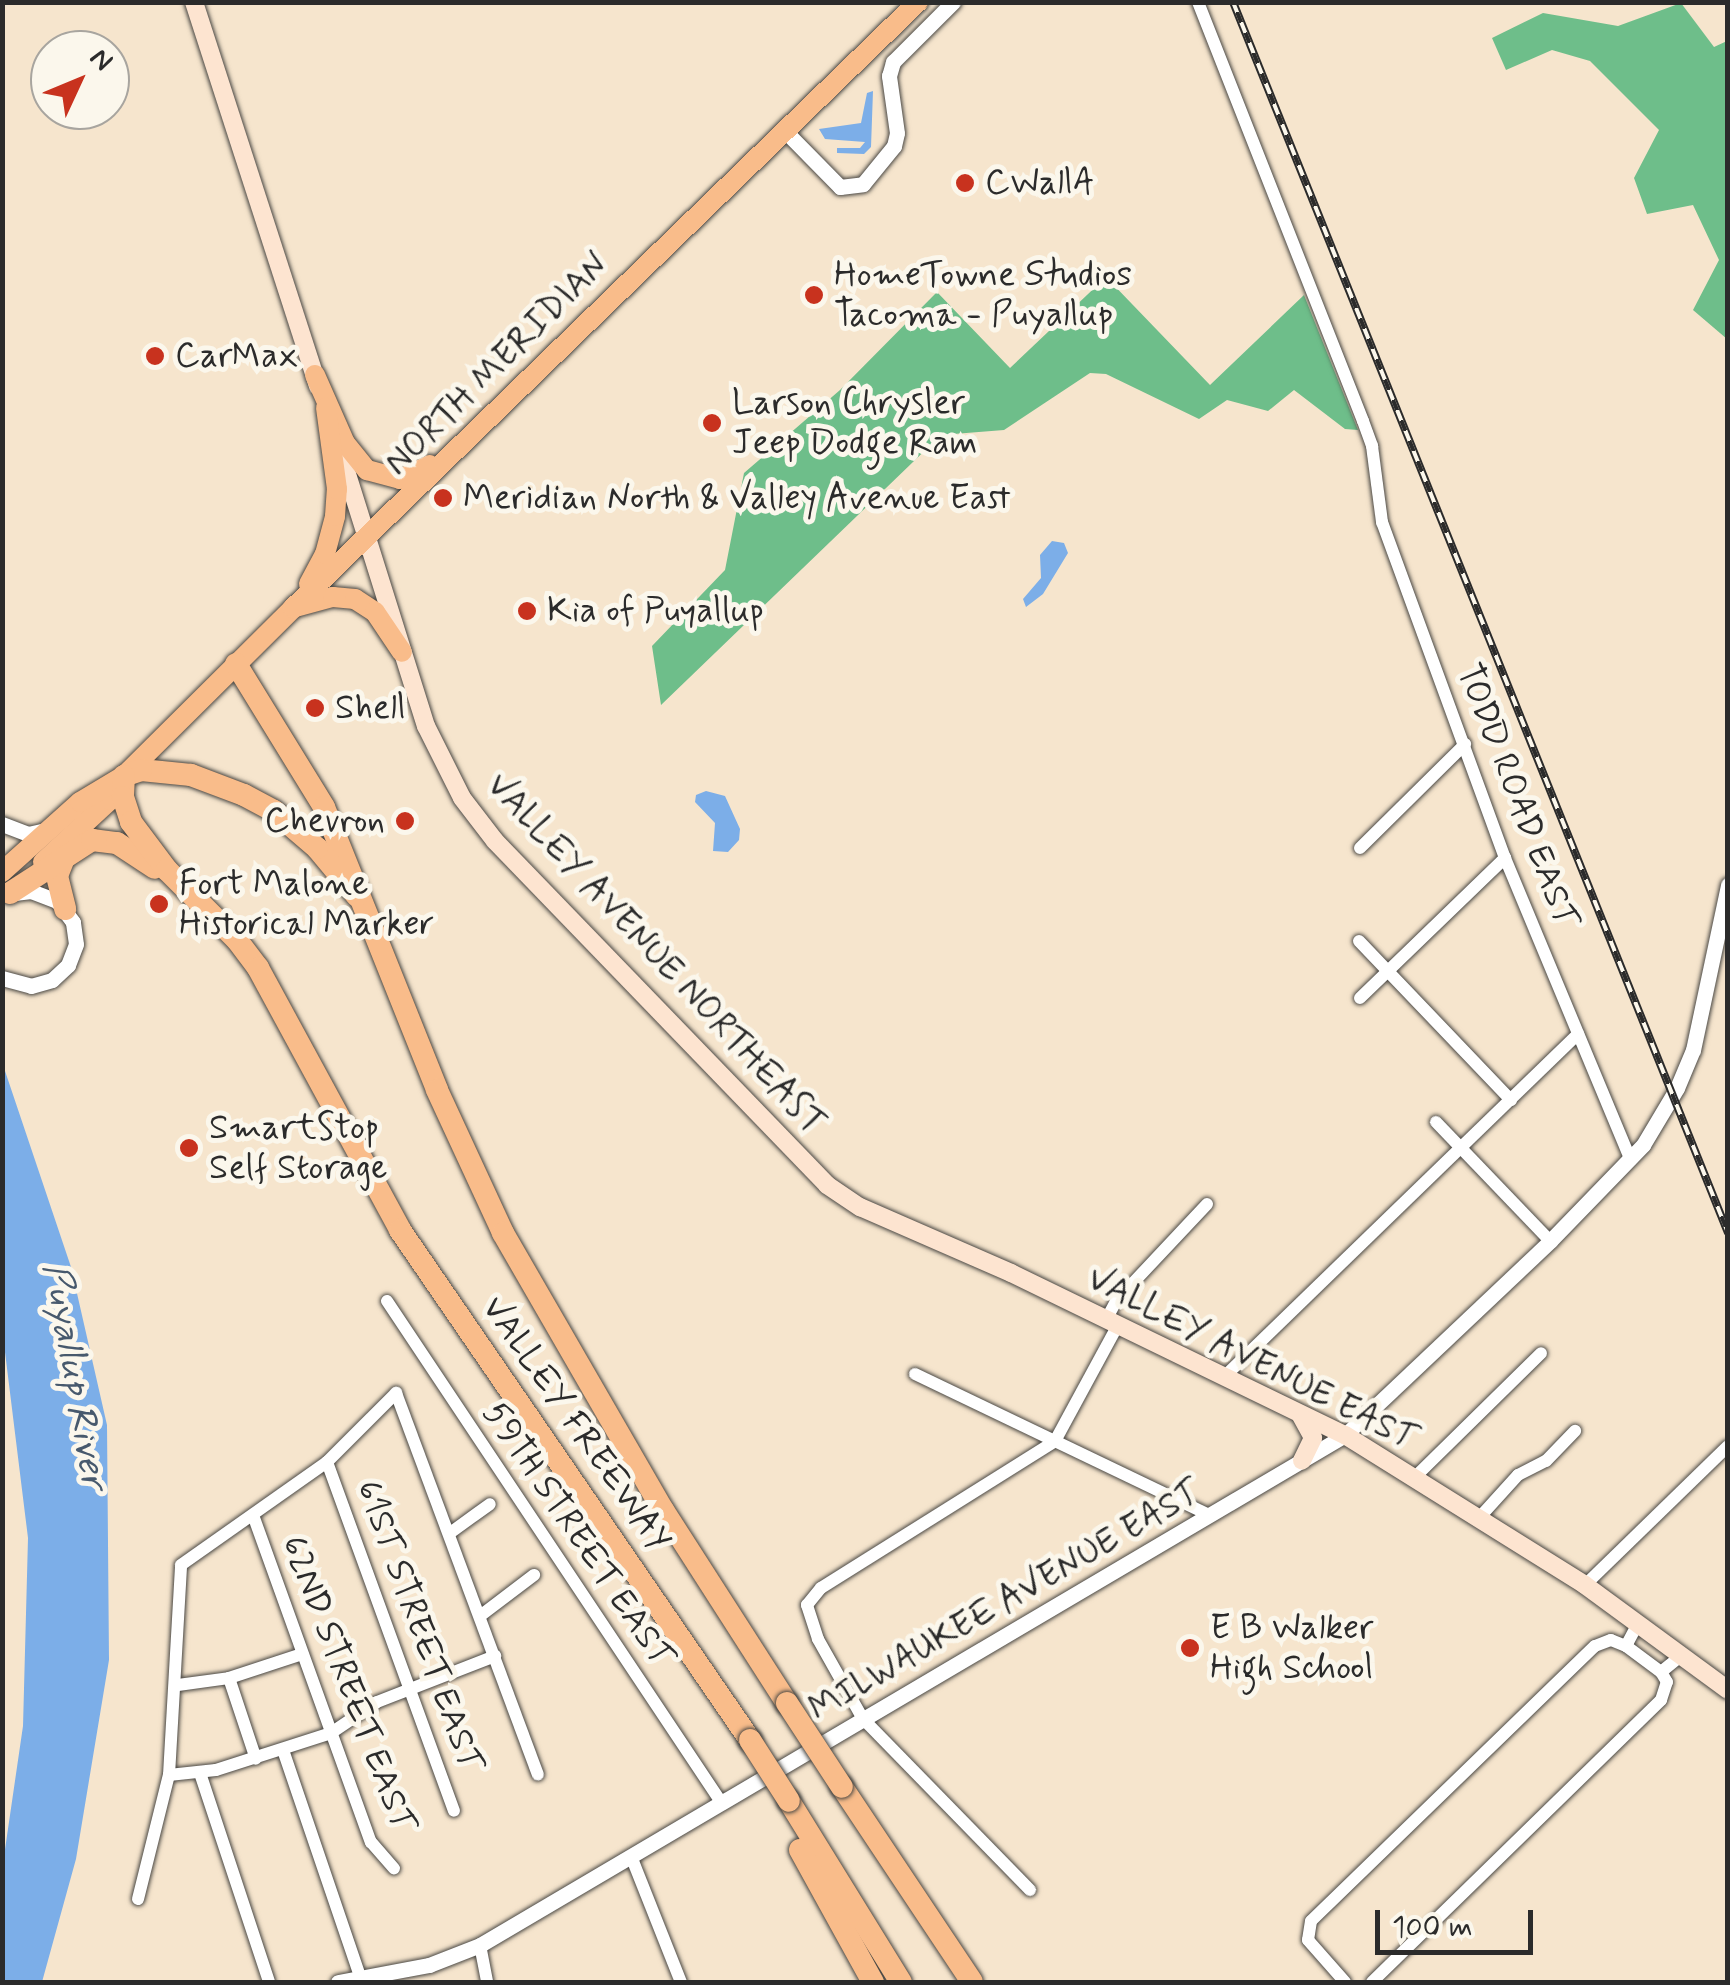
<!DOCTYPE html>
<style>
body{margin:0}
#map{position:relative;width:1730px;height:1985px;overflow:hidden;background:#f6e5cd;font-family:Mynerve,sans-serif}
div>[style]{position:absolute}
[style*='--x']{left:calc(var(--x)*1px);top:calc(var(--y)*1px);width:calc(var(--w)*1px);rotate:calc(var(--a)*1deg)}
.forest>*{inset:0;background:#6ebe8a}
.water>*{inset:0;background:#7caee8}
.roads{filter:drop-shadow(0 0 2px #494743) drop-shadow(0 0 2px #494743)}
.minor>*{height:12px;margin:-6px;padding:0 6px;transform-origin:6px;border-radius:6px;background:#fff}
.tertiary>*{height:15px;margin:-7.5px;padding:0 7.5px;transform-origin:7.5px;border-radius:7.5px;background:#fff}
.secondary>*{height:18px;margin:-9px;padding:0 9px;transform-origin:9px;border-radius:9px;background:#fde4d0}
.primary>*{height:20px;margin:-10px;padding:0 10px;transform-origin:10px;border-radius:10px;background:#f9bc8a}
.motorway>*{height:22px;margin:-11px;padding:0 11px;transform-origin:11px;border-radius:11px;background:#f9bc8a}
.rail>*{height:8px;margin-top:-4px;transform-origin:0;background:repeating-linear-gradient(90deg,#fbf7ec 0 11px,#2b2b2b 0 22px);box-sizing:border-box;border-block:2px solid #2b2b2b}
.bridges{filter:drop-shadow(0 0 2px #494743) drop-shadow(0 0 2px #494743)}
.motorway-bridge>*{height:22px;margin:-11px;padding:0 11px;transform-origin:11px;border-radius:11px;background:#f9bc8a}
.dots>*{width:28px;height:28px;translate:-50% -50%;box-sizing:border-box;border:5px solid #fbf7ec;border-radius:50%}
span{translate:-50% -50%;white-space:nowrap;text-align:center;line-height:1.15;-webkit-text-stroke:10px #fbf7ec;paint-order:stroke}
.poi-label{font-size:35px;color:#2b2b2b}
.left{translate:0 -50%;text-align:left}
.right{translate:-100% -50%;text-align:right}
.street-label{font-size:35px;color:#2b2b2b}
.water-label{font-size:38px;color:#47596d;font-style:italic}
.frame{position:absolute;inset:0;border:5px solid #2b2b2b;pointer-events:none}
.north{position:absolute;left:30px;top:30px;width:100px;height:100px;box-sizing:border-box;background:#fbf7ec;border:2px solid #a8a59f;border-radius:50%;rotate:46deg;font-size:28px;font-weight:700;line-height:40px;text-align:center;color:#2b2b2b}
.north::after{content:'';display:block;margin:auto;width:35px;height:45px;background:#c8321e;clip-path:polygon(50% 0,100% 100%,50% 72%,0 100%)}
.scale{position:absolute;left:1375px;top:1910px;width:158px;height:45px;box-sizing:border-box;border:5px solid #2b2b2b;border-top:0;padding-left:12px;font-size:30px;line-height:35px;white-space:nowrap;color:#2b2b2b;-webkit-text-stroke:8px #fbf7ec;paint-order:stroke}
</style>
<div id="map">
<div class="forest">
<i style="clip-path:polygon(1681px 3px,1714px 47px,1727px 41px,1727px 339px,1693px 310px,1719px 260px,1693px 205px,1647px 214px,1634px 178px,1659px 130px,1590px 61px,1552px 50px,1506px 70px,1492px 38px,1543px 13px,1618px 26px)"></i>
<i style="clip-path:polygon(1106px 277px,1210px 385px,1304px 295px,1358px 430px,1345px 429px,1294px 390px,1268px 411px,1227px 400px,1199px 419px,1106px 374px,1090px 373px,1004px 430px,941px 435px,661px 705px,652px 646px,725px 570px,744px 473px,840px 390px,937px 292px,1010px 368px)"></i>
</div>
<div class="water">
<i style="clip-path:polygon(873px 91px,871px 147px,864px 154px,837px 153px,837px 148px,860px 148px,865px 142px,825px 139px,819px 129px,861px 123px,867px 93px)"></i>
<i style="clip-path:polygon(1052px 541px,1064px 543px,1068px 553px,1043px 594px,1026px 607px,1023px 599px,1041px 578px,1040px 555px)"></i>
<i style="clip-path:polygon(706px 791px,725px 796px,740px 829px,739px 840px,728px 852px,713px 851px,715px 823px,695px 802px,696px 795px)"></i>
<i style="clip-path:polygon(3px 1065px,71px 1267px,107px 1425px,109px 1660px,76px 1859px,42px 1982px,2px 1982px,3px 1863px,23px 1726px,28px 1538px,3px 1336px)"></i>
</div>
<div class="roads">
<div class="minor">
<i style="--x:1198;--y:2;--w:450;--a:68.5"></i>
<i style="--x:1363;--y:421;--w:27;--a:70"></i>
<i style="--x:1372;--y:446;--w:77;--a:82.5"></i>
<i style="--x:1382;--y:522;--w:358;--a:69.9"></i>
<i style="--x:1505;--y:858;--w:327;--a:67.4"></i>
<i style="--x:1360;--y:848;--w:148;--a:-44.7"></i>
<i style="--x:1359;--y:941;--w:220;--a:46.3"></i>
<i style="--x:1360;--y:998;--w:202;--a:-44"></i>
<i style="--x:1436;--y:1122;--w:165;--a:46.2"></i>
<i style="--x:387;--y:1301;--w:602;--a:56.31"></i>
<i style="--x:1106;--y:1320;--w:21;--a:-62"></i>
<i style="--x:1116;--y:1301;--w:133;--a:-46.8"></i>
<i style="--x:915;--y:1374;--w:328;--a:25.6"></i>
<i style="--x:1224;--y:1377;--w:493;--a:-44.1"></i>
<i style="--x:327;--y:1462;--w:371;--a:70"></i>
<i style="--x:1414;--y:1478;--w:178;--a:-44.5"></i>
<i style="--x:253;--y:1515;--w:348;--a:70.2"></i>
<i style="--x:371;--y:1842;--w:35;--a:49"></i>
<i style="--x:1479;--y:1518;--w:58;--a:-47.8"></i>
<i style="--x:1518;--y:1475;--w:31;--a:-27"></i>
<i style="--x:1546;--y:1461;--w:42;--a:-46"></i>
<i style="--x:450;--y:1533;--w:49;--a:-35.9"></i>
<i style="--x:1585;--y:1585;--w:199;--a:-44.2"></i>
<i style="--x:480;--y:1616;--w:68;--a:-37.2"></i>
<i style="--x:1626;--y:1646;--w:44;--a:36.6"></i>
<i style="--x:229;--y:1678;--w:85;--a:71.6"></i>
<i style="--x:178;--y:1685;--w:51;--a:-7.8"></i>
<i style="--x:229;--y:1678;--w:77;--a:-18.2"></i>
<i style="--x:283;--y:1750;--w:242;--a:71.2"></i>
<i style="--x:200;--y:1773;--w:220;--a:71.7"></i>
<i style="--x:169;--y:1775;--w:47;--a:-6.1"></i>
<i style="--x:216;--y:1770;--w:121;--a:-17.8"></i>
<i style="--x:331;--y:1733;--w:55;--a:-34"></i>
<i style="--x:377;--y:1702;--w:127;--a:-21.3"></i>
<i style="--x:631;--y:1856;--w:136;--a:68.4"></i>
<i style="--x:1030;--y:1890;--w:239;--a:-134.3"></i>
<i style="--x:863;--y:1719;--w:92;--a:-119.4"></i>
<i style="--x:818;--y:1639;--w:36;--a:-108"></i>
<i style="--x:807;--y:1605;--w:22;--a:-51"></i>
<i style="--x:821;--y:1588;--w:276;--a:-32.1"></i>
<i style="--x:1055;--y:1441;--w:132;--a:-61.5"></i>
<i style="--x:138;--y:1899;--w:128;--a:-76"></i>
<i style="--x:169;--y:1775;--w:210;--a:-86.7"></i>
<i style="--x:181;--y:1565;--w:179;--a:-35.2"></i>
<i style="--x:327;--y:1462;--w:98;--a:-45"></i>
<i style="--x:396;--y:1393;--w:407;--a:69.6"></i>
<i style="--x:480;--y:1945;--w:38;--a:79"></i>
<i style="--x:1345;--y:1982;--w:56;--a:-131.4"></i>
<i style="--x:1308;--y:1940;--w:19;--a:-81"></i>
<i style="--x:1311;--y:1921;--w:395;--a:-44.1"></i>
<i style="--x:1595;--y:1646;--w:17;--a:-21"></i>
<i style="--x:1611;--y:1640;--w:16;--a:22"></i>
<i style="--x:1626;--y:1646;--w:26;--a:-62"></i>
<i style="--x:1372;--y:1982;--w:404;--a:-44.3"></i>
<i style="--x:1661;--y:1700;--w:19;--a:-72"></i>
<i style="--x:1667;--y:1682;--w:12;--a:-121"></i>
<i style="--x:1661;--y:1672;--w:26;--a:-39"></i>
</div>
<div class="tertiary">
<i style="--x:784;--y:130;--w:80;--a:45.5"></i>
<i style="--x:840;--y:187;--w:23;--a:-7"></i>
<i style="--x:863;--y:184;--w:49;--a:-50.8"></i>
<i style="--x:894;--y:146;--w:13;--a:-77"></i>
<i style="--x:897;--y:133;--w:58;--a:-98"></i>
<i style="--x:889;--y:76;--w:15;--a:-74"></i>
<i style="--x:893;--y:62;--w:85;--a:-45"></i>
<i style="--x:2;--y:824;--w:28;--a:21"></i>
<i style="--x:28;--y:834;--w:18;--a:-13"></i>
<i style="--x:2;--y:978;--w:30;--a:15"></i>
<i style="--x:31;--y:986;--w:22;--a:-16"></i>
<i style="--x:52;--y:980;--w:22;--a:-43"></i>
<i style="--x:68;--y:965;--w:22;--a:-69"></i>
<i style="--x:76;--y:944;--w:22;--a:-98"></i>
<i style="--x:73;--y:922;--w:26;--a:-127"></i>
<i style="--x:57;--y:901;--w:28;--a:-159"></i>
<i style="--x:31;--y:891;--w:17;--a:173"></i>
<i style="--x:338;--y:1982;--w:93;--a:-10.6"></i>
<i style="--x:429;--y:1965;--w:55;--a:-21.4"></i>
<i style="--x:480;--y:1945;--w:1004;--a:-30.52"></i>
<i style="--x:1345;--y:1435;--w:282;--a:-43.4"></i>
<i style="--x:1550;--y:1241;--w:134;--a:-45.9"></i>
<i style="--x:1643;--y:1145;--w:66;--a:-59.2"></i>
<i style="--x:1677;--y:1088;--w:41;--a:-67.2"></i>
<i style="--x:1693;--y:1050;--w:169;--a:-78"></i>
</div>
<div class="secondary">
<i style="--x:194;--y:2;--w:404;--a:72.1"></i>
<i style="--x:336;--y:439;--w:301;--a:72.6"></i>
<i style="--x:426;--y:726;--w:80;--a:63.4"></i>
<i style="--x:462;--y:798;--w:54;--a:52.5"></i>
<i style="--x:495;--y:841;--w:478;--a:46"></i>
<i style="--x:827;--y:1185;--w:40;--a:34"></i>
<i style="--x:860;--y:1207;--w:165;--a:23.6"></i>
<i style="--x:1011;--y:1273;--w:371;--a:25.9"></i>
<i style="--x:1345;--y:1435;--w:283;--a:32"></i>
<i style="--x:1585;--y:1585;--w:177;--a:36.3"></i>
<i style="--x:1301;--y:1416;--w:25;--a:61"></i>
<i style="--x:1313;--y:1438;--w:25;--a:116"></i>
</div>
<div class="primary">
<i style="--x:315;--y:375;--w:74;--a:66.2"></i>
<i style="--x:345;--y:443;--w:35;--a:51"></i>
<i style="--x:367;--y:470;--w:34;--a:15"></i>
<i style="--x:400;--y:479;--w:33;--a:-25"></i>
<i style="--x:309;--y:584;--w:34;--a:-62"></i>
<i style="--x:325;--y:554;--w:39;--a:-75"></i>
<i style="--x:335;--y:516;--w:27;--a:-86"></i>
<i style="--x:337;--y:489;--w:82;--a:-97.7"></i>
<i style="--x:295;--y:607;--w:39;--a:-15"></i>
<i style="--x:333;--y:597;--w:22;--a:5"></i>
<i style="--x:355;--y:599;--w:24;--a:33"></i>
<i style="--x:375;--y:612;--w:48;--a:56"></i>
<i style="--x:43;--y:862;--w:91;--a:-42.8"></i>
<i style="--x:110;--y:800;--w:28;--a:-60"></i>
<i style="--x:124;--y:776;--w:238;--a:-44.8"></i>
<i style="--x:293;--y:608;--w:871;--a:-44.12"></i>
<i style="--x:2;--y:872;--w:105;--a:-41.9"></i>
<i style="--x:80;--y:802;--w:49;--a:-30.8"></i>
</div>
<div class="motorway">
<i style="--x:236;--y:664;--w:168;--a:58.4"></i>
<i style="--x:324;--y:807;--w:305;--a:68.2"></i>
<i style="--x:437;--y:1090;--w:157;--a:65.2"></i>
<i style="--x:503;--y:1233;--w:320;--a:60"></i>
<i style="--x:663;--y:1510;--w:229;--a:57.3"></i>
<i style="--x:65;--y:856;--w:22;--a:112"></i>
<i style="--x:57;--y:876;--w:34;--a:76"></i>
<i style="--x:10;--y:893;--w:98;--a:-32.9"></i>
<i style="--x:92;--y:840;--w:25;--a:7"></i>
<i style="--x:117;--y:843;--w:45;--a:33.3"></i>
<i style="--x:357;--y:896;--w:62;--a:-129.8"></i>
<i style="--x:317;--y:848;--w:57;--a:-139.3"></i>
<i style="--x:274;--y:811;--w:34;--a:-152"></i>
<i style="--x:244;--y:795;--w:57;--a:-159.3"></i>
<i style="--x:191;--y:775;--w:50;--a:-174.3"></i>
<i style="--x:141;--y:770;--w:18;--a:161"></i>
<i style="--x:124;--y:776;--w:21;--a:93"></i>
<i style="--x:123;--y:797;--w:26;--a:72"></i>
<i style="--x:131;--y:822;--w:60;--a:53.1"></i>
<i style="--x:167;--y:870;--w:99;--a:45"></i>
<i style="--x:237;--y:940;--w:35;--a:53"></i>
<i style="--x:258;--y:968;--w:298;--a:61.5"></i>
<i style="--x:400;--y:1230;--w:619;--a:55.54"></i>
<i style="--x:842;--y:1787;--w:234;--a:56.3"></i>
<i style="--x:789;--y:1801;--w:213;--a:58.3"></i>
<i style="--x:800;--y:1850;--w:151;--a:61.1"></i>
</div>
</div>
<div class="rail">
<i style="--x:1233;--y:2;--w:1327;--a:68.09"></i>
</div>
<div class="bridges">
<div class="motorway-bridge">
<i style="--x:787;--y:1703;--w:100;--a:56.8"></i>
<i style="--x:750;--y:1740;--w:72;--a:57.4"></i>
</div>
</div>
<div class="dots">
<i style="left:965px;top:183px;background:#c8321e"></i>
<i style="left:814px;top:295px;background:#c8321e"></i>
<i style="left:155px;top:356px;background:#c8321e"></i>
<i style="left:712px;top:423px;background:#c8321e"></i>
<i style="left:443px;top:498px;background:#c8321e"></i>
<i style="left:527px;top:611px;background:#c8321e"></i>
<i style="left:315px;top:708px;background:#c8321e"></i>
<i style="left:405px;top:821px;background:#c8321e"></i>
<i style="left:159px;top:904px;background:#c8321e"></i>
<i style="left:189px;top:1148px;background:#c8321e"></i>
<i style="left:1190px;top:1648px;background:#c8321e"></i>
</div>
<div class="poi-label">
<span class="left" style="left:985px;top:183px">CWallA</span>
<span class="left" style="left:834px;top:295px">HomeTowne Studios<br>Tacoma - Puyallup</span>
<span class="left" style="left:175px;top:356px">CarMax</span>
<span class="left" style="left:732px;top:423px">Larson Chrysler<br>Jeep Dodge Ram</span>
<span class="left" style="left:463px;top:498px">Meridian North &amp; Valley Avenue East</span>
<span class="left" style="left:547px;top:611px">Kia of Puyallup</span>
<span class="left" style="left:335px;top:708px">Shell</span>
<span class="right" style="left:385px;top:821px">Chevron</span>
<span class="left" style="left:179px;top:904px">Fort Malone<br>Historical Marker</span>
<span class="left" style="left:209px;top:1148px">SmartStop<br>Self Storage</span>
<span class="left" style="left:1210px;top:1648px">E B Walker<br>High School</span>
</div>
<div class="street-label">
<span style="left:497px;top:364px;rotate:-45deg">NORTH MERIDIAN</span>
<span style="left:1517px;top:796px;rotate:69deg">TODD ROAD EAST</span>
<span style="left:656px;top:954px;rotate:47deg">VALLEY AVENUE NORTHEAST</span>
<span style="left:1252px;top:1359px;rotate:27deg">VALLEY AVENUE EAST</span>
<span style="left:576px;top:1424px;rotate:55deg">VALLEY FREEWAY</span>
<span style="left:578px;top:1535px;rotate:56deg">59TH STREET EAST</span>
<span style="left:1005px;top:1601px;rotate:-30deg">MILWAUKEE AVENUE EAST</span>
<span style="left:419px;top:1626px;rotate:70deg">61ST STREET EAST</span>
<span style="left:348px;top:1684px;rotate:69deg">62ND STREET EAST</span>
</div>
<div class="water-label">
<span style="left:74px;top:1376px;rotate:80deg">Puyallup River</span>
</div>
<div class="frame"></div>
<div class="north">N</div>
<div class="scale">100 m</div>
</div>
